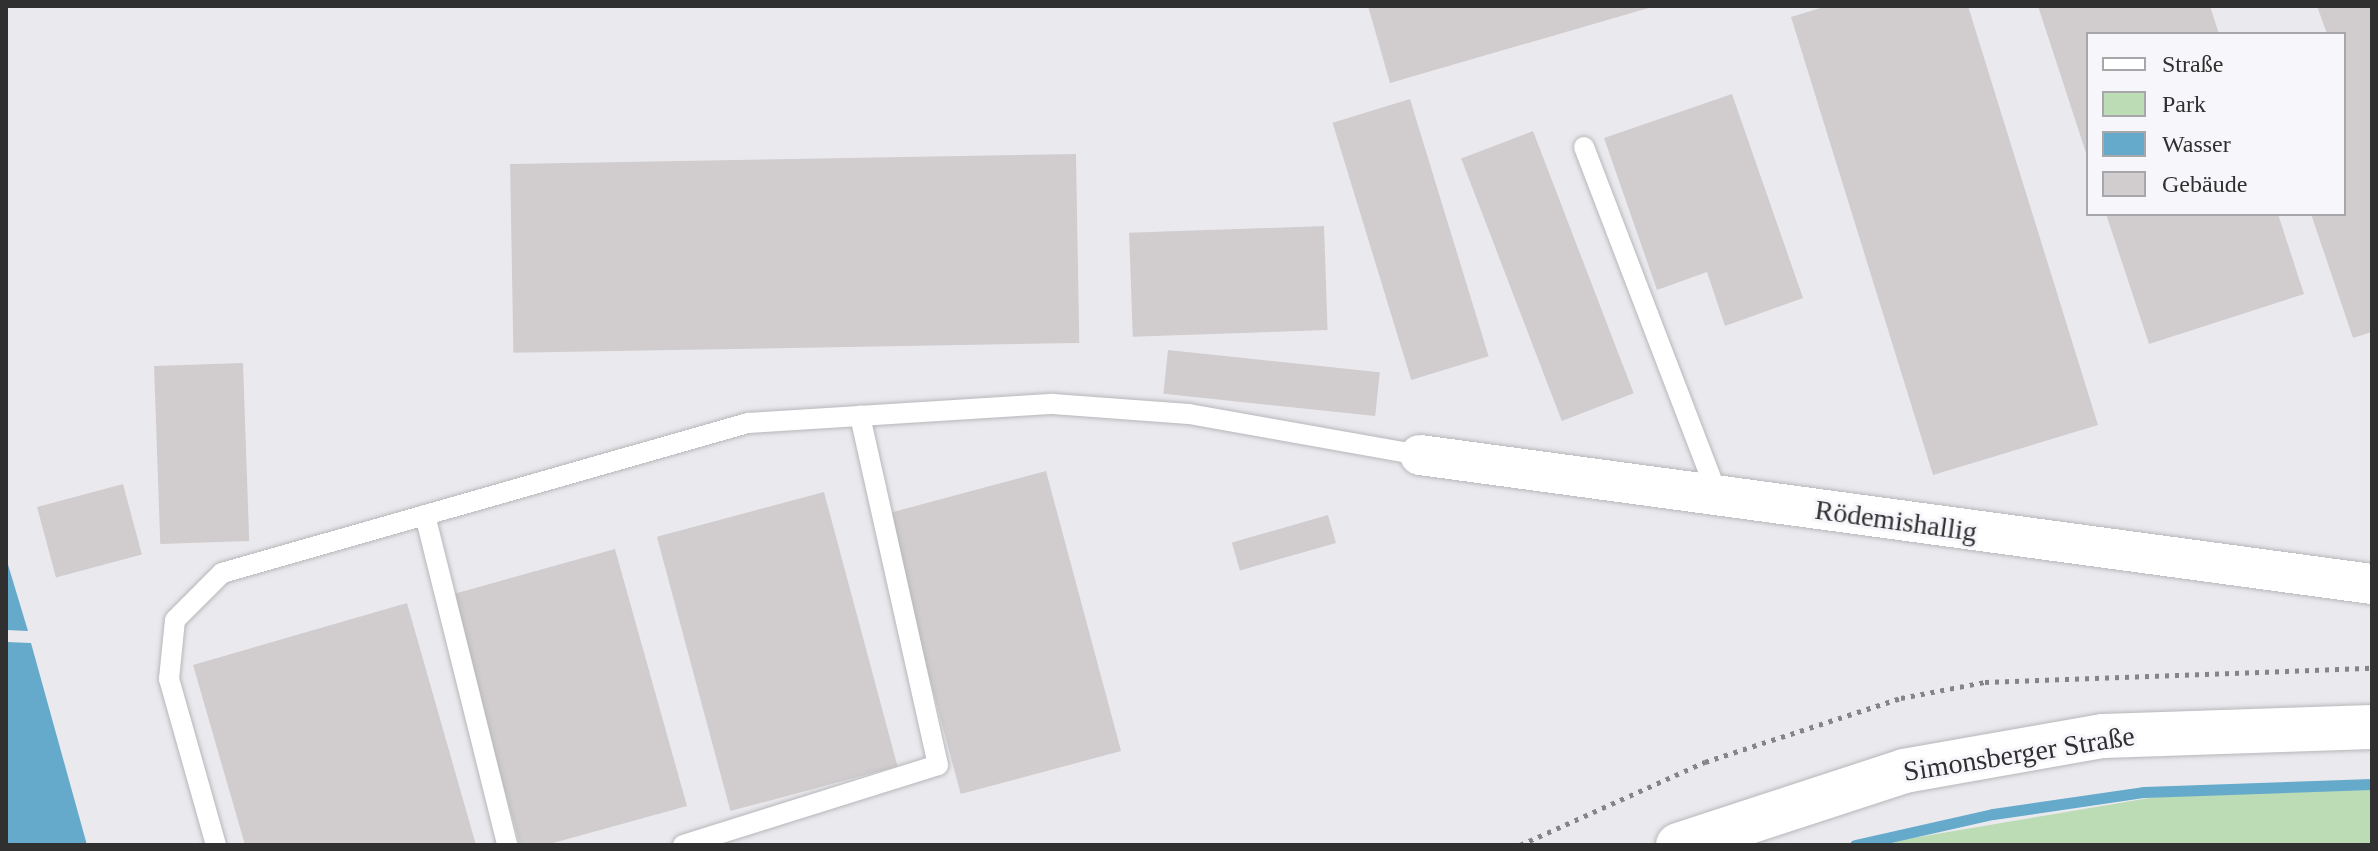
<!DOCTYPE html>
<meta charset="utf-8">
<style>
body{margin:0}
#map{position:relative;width:2378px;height:851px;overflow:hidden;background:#eaeaee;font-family:"Times New Roman",serif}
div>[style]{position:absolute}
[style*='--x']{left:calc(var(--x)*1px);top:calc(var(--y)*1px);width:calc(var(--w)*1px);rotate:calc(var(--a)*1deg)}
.green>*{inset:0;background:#bcdcb5}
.water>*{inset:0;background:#65a9cb}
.stream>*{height:11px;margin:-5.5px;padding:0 5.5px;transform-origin:5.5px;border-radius:5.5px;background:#65a9cb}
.building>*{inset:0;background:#d1cdcf;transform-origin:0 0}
.path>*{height:5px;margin-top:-2.5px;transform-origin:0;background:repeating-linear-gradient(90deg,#858588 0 4px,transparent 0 10px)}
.roads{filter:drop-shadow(0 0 2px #b6b7ba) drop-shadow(0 0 2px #b6b7ba)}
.lane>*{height:20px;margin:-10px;padding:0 10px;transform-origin:10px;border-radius:10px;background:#fff}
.street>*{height:40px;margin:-20px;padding:0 20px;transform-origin:20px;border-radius:20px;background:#fff}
.secondary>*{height:44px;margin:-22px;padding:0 22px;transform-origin:22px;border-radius:22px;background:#fff}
span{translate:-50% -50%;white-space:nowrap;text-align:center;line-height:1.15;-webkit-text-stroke:6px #f7f7fb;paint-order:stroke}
.street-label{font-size:28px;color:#303031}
.frame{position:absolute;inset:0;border:8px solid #303031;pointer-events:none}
.legend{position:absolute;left:2086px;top:32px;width:260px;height:184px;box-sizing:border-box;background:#f7f7fb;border:2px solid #a7a7aa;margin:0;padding:10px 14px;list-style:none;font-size:24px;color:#303031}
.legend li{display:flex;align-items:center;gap:16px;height:40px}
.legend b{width:40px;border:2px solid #a7a7aa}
</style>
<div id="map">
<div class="green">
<i style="clip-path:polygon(2372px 790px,2372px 845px,1871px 845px,2173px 794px)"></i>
</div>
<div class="water">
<i style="clip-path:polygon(6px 558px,28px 631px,6px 630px)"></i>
<i style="clip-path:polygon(6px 642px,31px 643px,87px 845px,6px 845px)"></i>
</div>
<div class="stream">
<i style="--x:1855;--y:845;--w:141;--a:-12.7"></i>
<i style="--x:1993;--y:814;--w:153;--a:-8.3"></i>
<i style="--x:2144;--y:792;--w:228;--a:-2"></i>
</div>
<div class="building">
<i style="clip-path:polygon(1368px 6px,1652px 6px,1652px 7px,1390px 83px)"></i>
<i style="clip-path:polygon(1827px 6px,1968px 6px,2098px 425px,1933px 475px,1791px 17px)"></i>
<i style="clip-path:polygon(2038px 6px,2210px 6px,2219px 34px,2088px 34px,2087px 156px)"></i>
<i style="clip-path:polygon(2317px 6px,2372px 6px,2372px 332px,2353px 338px,2311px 214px,2344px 214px,2344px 34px,2327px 34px)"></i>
<i style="clip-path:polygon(1732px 94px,1803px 298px,1725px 326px,1707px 272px,1657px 290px,1604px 138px)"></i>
<i style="left:1410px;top:99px;width:269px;height:81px;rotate:73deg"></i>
<i style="left:1533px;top:131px;width:281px;height:77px;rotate:69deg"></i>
<i style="left:1076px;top:154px;width:189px;height:566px;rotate:89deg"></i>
<i style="clip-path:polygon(2106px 214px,2278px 214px,2304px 294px,2149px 344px)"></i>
<i style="left:1324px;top:226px;width:104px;height:195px;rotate:88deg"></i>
<i style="left:1168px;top:350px;width:213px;height:44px;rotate:6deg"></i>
<i style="left:243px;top:363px;width:178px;height:89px;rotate:88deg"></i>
<i style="left:1046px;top:471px;width:290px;height:166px;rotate:75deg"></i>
<i style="left:123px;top:484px;width:73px;height:89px;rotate:75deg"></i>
<i style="left:824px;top:492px;width:284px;height:173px;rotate:75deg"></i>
<i style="left:1328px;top:515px;width:29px;height:100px;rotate:74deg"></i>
<i style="clip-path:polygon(615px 549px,687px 806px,546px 845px,520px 845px,450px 595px)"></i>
<i style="clip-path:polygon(407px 603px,476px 845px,245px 845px,193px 665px)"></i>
</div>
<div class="path">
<i style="--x:1520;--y:845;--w:203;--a:-24.2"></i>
<i style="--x:1705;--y:762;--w:206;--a:-18.1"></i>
<i style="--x:1901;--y:698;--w:86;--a:-10.8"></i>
<i style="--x:1985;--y:682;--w:387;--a:-2.1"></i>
</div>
<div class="roads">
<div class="lane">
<i style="--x:1584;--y:147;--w:374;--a:69"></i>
<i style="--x:425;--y:515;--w:340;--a:76"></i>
<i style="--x:216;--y:845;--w:173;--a:-105.8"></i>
<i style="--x:169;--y:679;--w:59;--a:-84.2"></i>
<i style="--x:175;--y:620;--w:66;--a:-45"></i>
<i style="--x:222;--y:573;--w:547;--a:-15.92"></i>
<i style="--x:748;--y:423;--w:306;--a:-3.6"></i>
<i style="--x:1053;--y:404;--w:136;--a:4.2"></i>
<i style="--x:1189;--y:414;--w:235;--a:10.1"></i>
<i style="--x:683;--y:845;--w:267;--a:-17.4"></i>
<i style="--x:938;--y:765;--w:358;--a:-102.6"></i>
</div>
<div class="street">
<i style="--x:1420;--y:455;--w:961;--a:7.72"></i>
</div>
<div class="secondary">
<i style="--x:1678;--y:845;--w:238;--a:-18.1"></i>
<i style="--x:1904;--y:771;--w:202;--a:-10"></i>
<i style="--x:2103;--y:736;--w:269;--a:-1.9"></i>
</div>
</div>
<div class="street-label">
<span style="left:1896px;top:521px;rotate:8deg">Rödemishallig</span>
<span style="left:2019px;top:754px;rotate:-9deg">Simonsberger Straße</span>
</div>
<div class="frame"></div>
<ul class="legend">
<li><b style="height:10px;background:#fff"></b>Straße</li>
<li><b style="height:22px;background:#bcdcb5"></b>Park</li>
<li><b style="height:22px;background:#65a9cb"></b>Wasser</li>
<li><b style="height:22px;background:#d1cdcf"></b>Gebäude</li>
</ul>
</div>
